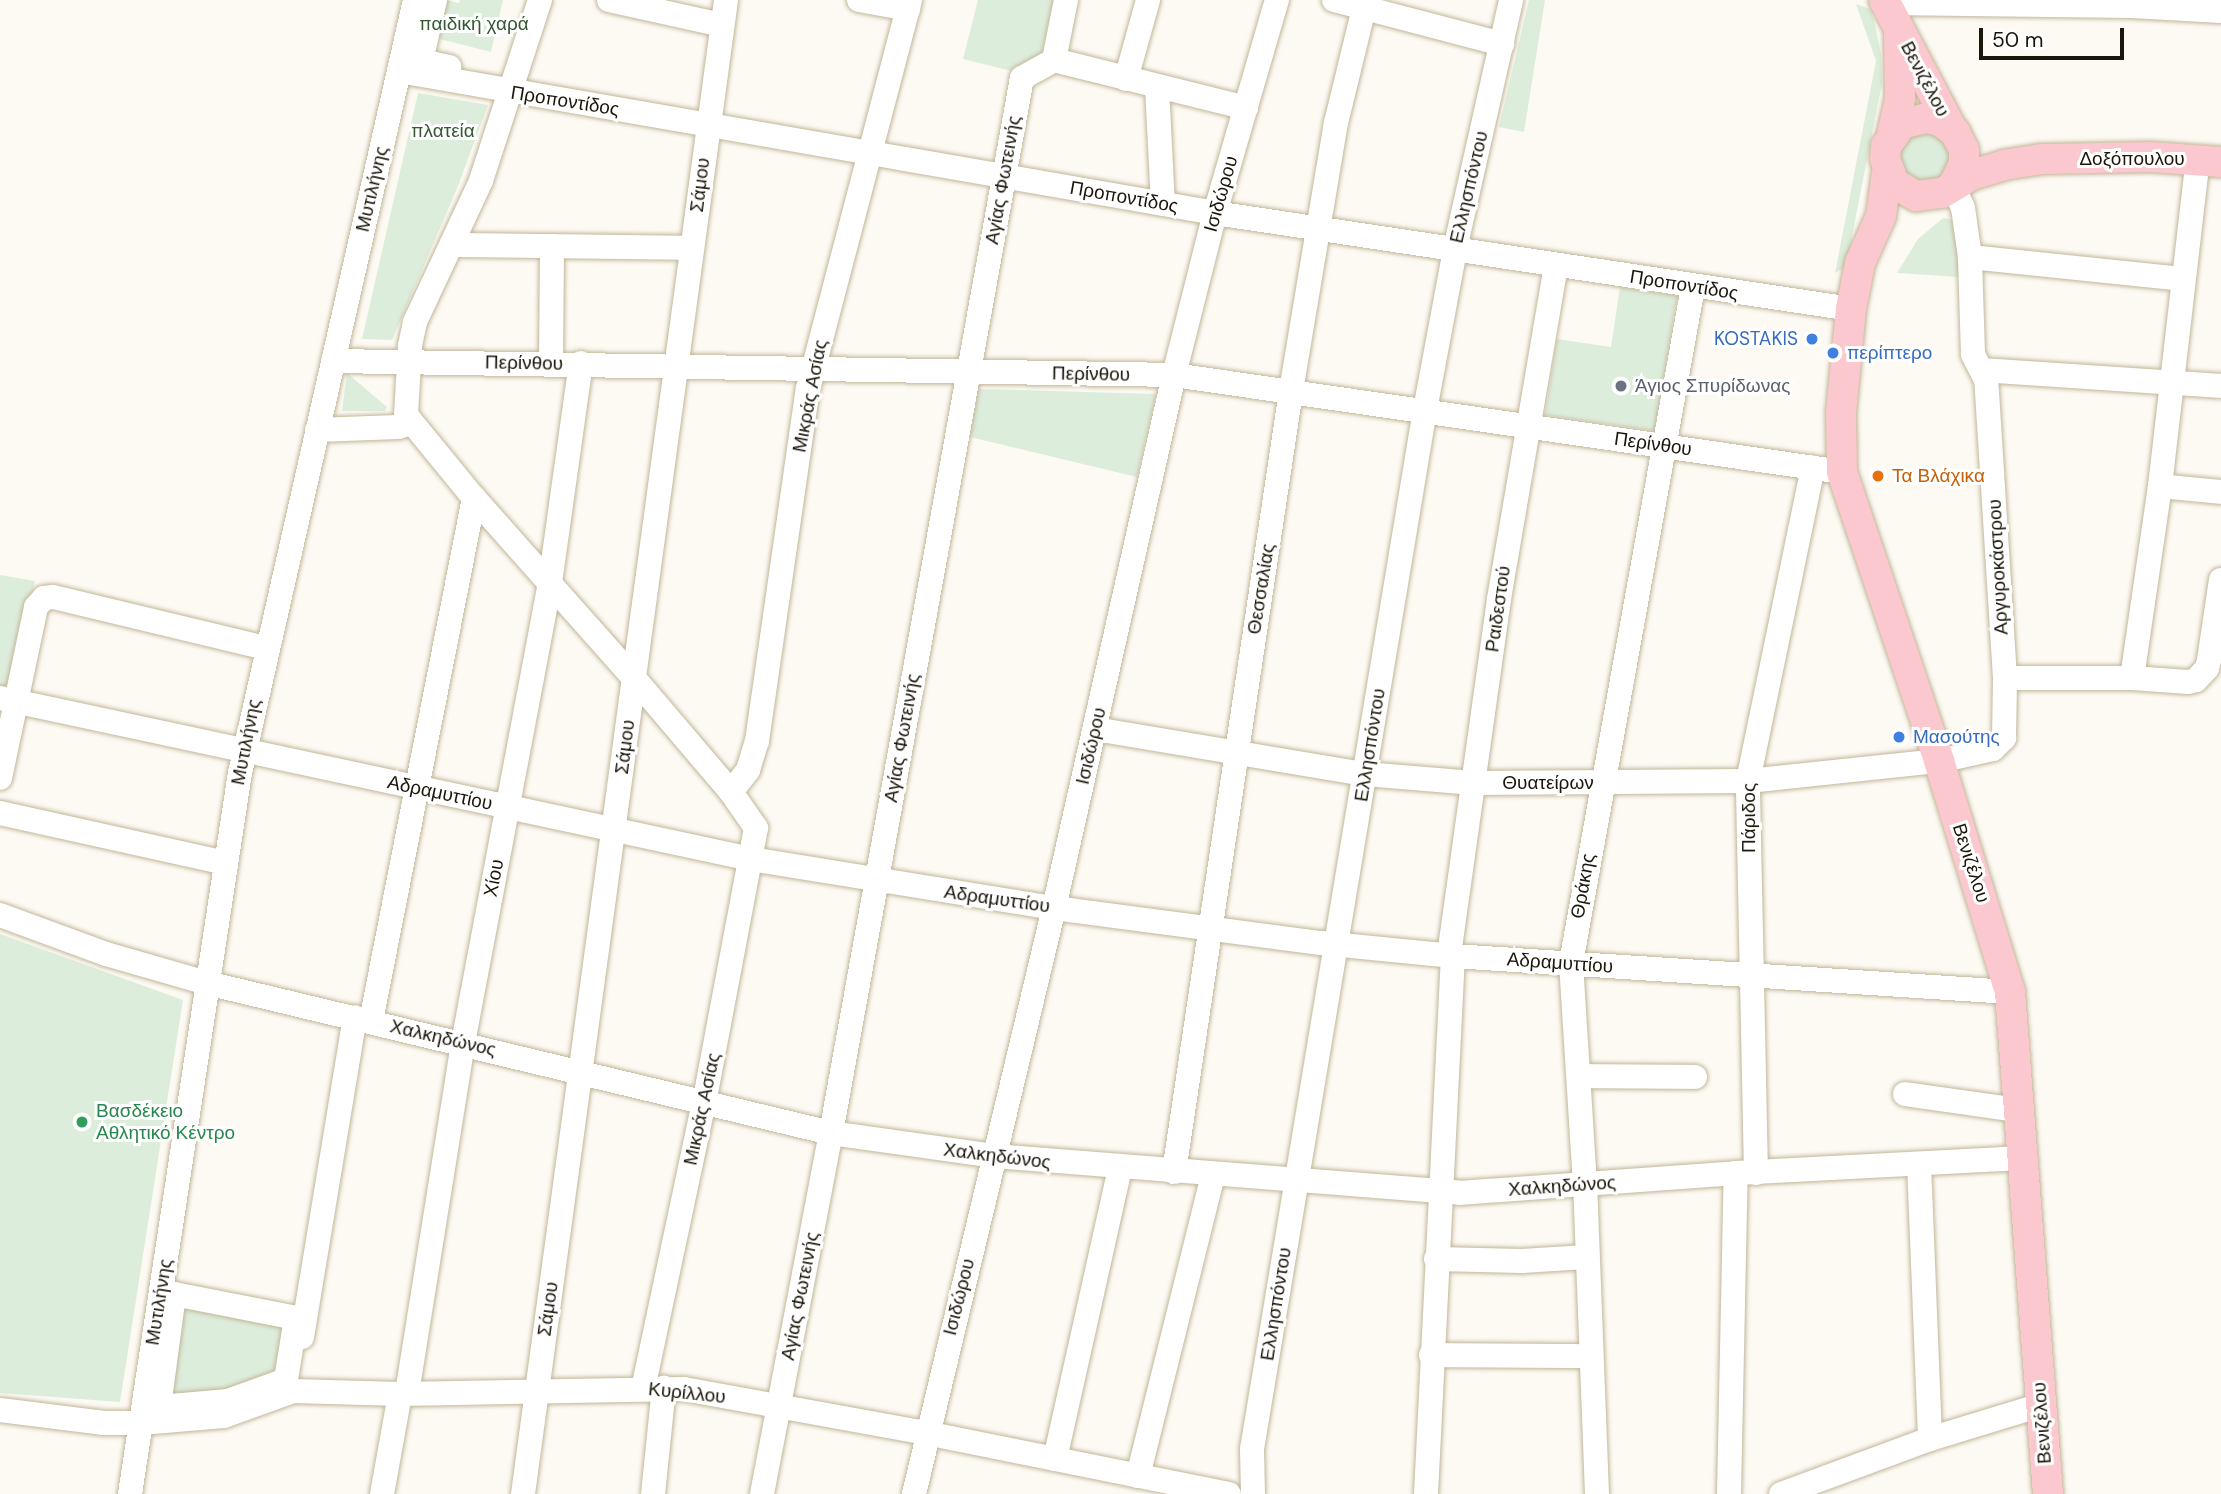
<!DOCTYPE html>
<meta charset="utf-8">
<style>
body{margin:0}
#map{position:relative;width:2221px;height:1494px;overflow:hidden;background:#fdfaf4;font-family:"DM Sans",sans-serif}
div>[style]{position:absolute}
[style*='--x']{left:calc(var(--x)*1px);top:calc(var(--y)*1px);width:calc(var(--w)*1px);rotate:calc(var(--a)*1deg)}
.green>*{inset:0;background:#ddeddc}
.roads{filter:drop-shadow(0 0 2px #c2b698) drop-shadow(0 0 2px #c2b698)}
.minor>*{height:24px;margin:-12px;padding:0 12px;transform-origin:12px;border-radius:12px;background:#fff}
.major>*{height:30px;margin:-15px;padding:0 15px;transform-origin:15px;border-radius:15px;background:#fac8ce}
.dots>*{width:19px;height:19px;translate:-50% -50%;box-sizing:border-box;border:4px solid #fff;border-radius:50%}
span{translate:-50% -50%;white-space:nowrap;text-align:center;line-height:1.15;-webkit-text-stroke:6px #fff;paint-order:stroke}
.park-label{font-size:19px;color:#345933}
.street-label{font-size:19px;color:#1b160b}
.shop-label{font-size:19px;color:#366cbe}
.right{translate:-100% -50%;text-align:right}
.left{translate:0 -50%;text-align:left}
.worship-label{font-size:19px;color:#5b616d}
.food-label{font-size:19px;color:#c56008}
.leisure-label{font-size:19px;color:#27864d}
.scale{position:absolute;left:1979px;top:28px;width:145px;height:32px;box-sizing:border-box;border:4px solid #1b160b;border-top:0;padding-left:9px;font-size:21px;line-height:24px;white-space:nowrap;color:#1b160b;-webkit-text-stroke:5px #fff;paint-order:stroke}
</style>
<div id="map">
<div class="green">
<i style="clip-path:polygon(446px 0,459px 3px,460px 0,503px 0,491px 52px,432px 37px)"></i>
<i style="clip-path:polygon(978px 0,1053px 0,1042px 52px,1015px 72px,963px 59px)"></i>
<i style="clip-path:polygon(1529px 0,1545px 0,1524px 132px,1499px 127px)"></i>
<i style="clip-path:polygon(1856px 4px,1870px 9px,1874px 20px,1881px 54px,1882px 83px,1846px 267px,1835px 273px,1876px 61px)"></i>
<i style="clip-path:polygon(418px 93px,488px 105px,458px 186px,392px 340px,362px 339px)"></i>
<i style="clip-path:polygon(1935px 131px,1952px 152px,1949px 171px,1935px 183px,1908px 180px,1896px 156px,1909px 134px)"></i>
<i style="clip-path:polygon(1943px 218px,1955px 220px,1959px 277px,1897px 273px,1918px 239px)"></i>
<i style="clip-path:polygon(1620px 287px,1677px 296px,1655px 431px,1545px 415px,1557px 339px,1611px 347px)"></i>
<i style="clip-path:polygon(347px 373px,387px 407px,385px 411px,342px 411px)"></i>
<i style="clip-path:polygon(978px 389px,1156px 394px,1137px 477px,970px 437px)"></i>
<i style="clip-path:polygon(0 575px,35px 581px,10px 689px,0 687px)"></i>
<i style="clip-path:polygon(0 934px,183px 1000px,120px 1402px,0 1393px)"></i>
<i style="clip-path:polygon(177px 1297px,292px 1320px,283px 1378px,163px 1404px)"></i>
</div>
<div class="roads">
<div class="minor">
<i style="--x:435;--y:0;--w:63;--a:102.9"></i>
<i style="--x:421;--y:61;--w:29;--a:12"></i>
<i style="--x:540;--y:0;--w:190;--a:108.1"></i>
<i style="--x:481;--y:181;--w:156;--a:115.1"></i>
<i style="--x:415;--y:322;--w:25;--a:102"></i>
<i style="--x:410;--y:346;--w:69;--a:93.3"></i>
<i style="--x:406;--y:415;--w:107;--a:50.7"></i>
<i style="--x:474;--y:498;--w:241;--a:48.4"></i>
<i style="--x:634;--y:678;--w:150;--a:49.6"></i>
<i style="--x:731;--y:792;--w:44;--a:55.2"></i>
<i style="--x:756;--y:828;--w:279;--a:100.7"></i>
<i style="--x:704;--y:1102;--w:292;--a:102"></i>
<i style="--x:609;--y:0;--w:116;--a:12.5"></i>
<i style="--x:859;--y:0;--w:50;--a:10.4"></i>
<i style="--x:1334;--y:0;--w:174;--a:14.7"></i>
<i style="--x:1886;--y:3;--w:246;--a:0.7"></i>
<i style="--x:2132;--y:6;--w:89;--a:3.2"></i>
<i style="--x:1054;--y:60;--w:198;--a:14"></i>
<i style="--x:399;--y:71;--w:828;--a:9.87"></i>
<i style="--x:1215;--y:213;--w:643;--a:8.58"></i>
<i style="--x:1126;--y:79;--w:82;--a:-74.4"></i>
<i style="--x:1157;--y:87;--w:117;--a:87.1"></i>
<i style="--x:453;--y:245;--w:238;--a:0.7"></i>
<i style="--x:1970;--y:257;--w:213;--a:5.9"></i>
<i style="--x:333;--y:361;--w:841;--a:0.95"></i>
<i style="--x:1174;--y:375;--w:675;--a:8.26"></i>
<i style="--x:551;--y:363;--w:117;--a:-89.5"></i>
<i style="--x:1982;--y:370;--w:240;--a:3.8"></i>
<i style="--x:317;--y:430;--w:81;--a:-2.1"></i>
<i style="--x:398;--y:427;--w:13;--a:-18"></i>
<i style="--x:2160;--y:486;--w:61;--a:5.6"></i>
<i style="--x:2005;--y:678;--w:127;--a:0"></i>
<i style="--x:2132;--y:678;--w:56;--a:4.1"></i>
<i style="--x:2188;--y:682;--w:8;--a:-14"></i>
<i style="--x:2196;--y:680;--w:16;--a:-47"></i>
<i style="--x:2207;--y:668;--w:8;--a:-76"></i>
<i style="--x:2209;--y:660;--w:81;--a:-81.5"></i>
<i style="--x:2132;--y:678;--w:194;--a:-81.7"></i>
<i style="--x:2160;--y:486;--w:328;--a:-83.4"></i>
<i style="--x:0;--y:698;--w:768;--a:12.1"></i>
<i style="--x:751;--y:859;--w:307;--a:9.2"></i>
<i style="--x:1054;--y:908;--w:269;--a:7.5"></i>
<i style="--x:1321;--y:943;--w:133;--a:5.6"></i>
<i style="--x:1453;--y:956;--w:558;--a:3.7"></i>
<i style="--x:1095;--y:729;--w:274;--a:9.5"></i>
<i style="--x:1365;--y:774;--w:109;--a:4.7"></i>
<i style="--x:1474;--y:783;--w:274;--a:-0.4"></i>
<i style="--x:1748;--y:781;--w:192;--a:-6"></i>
<i style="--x:1939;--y:761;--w:55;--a:-12.5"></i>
<i style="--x:1993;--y:749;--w:16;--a:-45"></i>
<i style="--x:2004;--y:738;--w:60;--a:-89"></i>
<i style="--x:2005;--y:678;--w:299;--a:-93.6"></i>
<i style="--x:1986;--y:380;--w:29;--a:-117"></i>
<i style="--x:1973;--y:354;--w:97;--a:-91.8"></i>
<i style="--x:1970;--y:257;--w:49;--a:-98.1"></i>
<i style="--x:1963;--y:208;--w:24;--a:-114"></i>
<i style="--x:0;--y:778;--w:175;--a:-78.1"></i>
<i style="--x:36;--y:607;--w:12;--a:-48"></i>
<i style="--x:44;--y:598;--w:9;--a:-6"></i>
<i style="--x:53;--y:597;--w:219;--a:13.5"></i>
<i style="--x:731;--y:792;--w:28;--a:-52"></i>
<i style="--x:748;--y:770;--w:30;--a:-73"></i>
<i style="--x:757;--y:741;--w:356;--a:-81.8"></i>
<i style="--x:808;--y:389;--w:402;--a:-75.3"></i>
<i style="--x:0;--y:813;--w:230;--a:12.5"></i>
<i style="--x:0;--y:915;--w:113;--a:20.2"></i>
<i style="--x:106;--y:954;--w:105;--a:16"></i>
<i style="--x:207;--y:983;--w:642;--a:13.52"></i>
<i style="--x:831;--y:1133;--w:165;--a:8"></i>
<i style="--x:994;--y:1156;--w:466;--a:4.5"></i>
<i style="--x:1459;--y:1193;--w:278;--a:-4.1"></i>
<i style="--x:1736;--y:1173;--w:285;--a:-3"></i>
<i style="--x:1449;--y:955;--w:359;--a:-82"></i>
<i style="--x:1499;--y:599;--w:339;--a:-80.3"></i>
<i style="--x:371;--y:1021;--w:533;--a:-78.86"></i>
<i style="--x:1579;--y:1076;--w:116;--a:0.5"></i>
<i style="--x:1905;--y:1094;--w:114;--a:8.1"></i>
<i style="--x:1919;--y:1164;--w:275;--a:87.7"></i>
<i style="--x:1174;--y:1172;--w:790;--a:-81.48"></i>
<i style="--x:1291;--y:391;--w:272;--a:-80.5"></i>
<i style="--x:1336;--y:123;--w:118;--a:-76.3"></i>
<i style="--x:1756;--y:1173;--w:392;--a:-91.2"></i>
<i style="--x:1748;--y:781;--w:320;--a:-78.3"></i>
<i style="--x:1436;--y:1259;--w:86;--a:1.3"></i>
<i style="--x:1522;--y:1261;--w:64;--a:-3.6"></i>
<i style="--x:174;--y:1294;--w:124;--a:11.1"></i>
<i style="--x:296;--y:1318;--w:63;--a:99.2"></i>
<i style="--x:286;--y:1380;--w:62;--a:160.1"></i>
<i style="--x:228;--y:1401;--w:69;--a:175"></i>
<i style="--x:159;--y:1407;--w:114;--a:-82.4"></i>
<i style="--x:302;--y:1337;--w:324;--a:-80.6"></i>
<i style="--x:1431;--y:1355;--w:160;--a:0.4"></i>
<i style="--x:407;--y:1393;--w:354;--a:-80.9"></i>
<i style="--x:463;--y:1043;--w:468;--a:-79.3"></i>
<i style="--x:550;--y:583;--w:222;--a:-82"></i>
<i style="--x:0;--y:1410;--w:105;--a:7.1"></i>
<i style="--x:104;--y:1423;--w:37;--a:0"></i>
<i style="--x:141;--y:1423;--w:83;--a:-4.8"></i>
<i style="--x:224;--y:1416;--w:73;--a:-19.9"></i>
<i style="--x:293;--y:1391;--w:107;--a:1.6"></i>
<i style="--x:400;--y:1394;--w:284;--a:-1"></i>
<i style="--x:684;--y:1389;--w:246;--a:10.3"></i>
<i style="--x:926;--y:1433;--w:309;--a:11.4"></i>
<i style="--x:1055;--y:1459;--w:298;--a:-77.4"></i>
<i style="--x:1138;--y:1476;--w:310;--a:-76"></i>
<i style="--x:130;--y:1494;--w:729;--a:-81.33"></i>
<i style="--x:240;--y:773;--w:793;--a:-77.24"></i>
<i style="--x:382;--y:1494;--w:102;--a:-79.8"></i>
<i style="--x:523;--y:1494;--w:1508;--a:-82.26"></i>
<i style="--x:653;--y:1494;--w:107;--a:-84.1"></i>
<i style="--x:762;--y:1494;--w:368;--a:-79.2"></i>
<i style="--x:831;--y:1133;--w:1072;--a:-79.74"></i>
<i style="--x:1022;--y:78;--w:37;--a:-29"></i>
<i style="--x:1054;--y:60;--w:61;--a:-78.7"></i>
<i style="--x:914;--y:1494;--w:602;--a:-76.56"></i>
<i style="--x:1054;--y:908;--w:546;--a:-77.31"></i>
<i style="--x:1174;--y:375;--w:167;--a:-75.8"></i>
<i style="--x:1215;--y:213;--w:222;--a:-73.8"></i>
<i style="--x:1253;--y:1494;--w:45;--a:-91.3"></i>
<i style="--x:1252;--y:1449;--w:1053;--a:-80.55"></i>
<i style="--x:1425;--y:410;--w:164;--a:-79.4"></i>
<i style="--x:1455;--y:249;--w:255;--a:-77.3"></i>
<i style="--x:1426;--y:1494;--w:539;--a:-87.13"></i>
<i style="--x:1597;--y:1494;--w:309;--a:-92.2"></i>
<i style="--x:1585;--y:1185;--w:222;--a:-93.6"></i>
<i style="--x:1571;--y:963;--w:687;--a:-79.77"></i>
<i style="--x:1729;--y:1494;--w:321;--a:-88.8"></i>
<i style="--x:1781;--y:1494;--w:159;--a:-20.3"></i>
<i style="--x:1930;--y:1439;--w:116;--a:-17"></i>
</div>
<div class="major">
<i style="--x:1884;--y:0;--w:144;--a:62.2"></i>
<i style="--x:1892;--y:134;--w:37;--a:-77"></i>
<i style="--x:1900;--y:98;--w:65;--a:-90.9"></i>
<i style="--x:1887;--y:172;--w:44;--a:97.8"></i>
<i style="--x:1881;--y:216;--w:51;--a:114.1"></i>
<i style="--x:1860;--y:263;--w:47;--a:101.1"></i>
<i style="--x:1851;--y:309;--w:104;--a:95.5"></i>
<i style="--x:1841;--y:413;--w:59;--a:89"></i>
<i style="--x:1842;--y:472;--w:305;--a:71.4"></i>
<i style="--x:1939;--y:761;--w:242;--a:72.9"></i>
<i style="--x:2010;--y:992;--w:503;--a:85.67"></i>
<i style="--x:1953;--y:186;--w:25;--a:-64"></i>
<i style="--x:1964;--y:163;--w:13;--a:-90"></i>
<i style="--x:1964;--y:150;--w:20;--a:-117"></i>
<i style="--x:1955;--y:132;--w:19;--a:-144"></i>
<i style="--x:1940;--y:121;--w:13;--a:-167"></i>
<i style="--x:1927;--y:118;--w:26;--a:167"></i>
<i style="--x:1902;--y:124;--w:27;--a:126"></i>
<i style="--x:1886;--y:146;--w:13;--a:94"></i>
<i style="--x:1885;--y:159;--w:26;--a:69"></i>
<i style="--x:1894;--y:183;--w:26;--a:31"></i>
<i style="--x:1916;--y:196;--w:26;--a:-7"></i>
<i style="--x:1942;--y:193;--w:35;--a:-31"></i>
<i style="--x:1972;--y:175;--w:34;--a:-17"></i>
<i style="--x:2004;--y:165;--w:39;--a:-9"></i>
<i style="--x:2043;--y:159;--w:108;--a:-1.1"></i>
<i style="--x:2151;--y:157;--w:70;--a:4.1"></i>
</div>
</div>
<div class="dots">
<i style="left:1812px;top:339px;background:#3f7fe0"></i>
<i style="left:1833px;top:353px;background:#3f7fe0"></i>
<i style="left:1621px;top:386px;background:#6b7280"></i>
<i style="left:1878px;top:476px;background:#e8710a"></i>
<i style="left:1899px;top:737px;background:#3f7fe0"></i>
<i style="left:82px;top:1122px;background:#2e9e5b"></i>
</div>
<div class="park-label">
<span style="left:474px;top:24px">παιδική χαρά</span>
<span style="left:443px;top:131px">πλατεία</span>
</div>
<div class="street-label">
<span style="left:1925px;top:79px;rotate:62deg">Βενιζέλου</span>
<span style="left:565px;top:101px;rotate:9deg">Προποντίδος</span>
<span style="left:2132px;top:159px">Δοξόπουλου</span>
<span style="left:1003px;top:180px;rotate:-80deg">Αγίας Φωτεινής</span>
<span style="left:700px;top:185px;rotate:-83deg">Σάμου</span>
<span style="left:1469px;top:187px;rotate:-77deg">Ελλησπόντου</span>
<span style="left:372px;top:189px;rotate:-77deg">Μυτιλήνης</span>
<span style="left:1221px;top:194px;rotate:-74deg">Ισιδώρου</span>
<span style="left:1124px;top:197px;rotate:10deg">Προποντίδος</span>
<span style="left:1684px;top:285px;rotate:9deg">Προποντίδος</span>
<span style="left:524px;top:363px;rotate:1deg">Περίνθου</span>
<span style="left:1091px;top:374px;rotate:1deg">Περίνθου</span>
<span style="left:810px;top:396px;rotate:-79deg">Μικράς Ασίας</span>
<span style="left:1653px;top:444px;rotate:8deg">Περίνθου</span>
<span style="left:1998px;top:567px;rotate:-93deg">Αργυροκάστρου</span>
<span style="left:1261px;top:589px;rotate:-81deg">Θεσσαλίας</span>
<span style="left:1498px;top:609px;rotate:-82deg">Ραιδεστού</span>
<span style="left:902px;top:738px;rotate:-80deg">Αγίας Φωτεινής</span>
<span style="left:246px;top:742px;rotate:-79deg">Μυτιλήνης</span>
<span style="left:1370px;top:745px;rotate:-81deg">Ελλησπόντου</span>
<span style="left:1091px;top:746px;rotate:-77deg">Ισιδώρου</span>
<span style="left:625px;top:747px;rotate:-83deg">Σάμου</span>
<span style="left:1548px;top:783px">Θυατείρων</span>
<span style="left:440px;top:793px;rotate:12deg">Αδραμυττίου</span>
<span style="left:1749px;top:818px;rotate:-90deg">Πάριδος</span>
<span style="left:1971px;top:863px;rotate:72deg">Βενιζέλου</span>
<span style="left:494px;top:878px;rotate:-79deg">Χίου</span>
<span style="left:1583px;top:886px;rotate:-80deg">Θράκης</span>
<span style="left:997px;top:899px;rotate:8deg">Αδραμυττίου</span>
<span style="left:1560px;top:963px;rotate:4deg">Αδραμυττίου</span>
<span style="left:443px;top:1038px;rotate:13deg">Χαλκηδώνος</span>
<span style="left:702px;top:1109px;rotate:-78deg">Μικράς Ασίας</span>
<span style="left:997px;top:1156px;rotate:7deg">Χαλκηδώνος</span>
<span style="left:1562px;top:1186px;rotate:-4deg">Χαλκηδώνος</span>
<span style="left:800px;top:1296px;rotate:-79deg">Αγίας Φωτεινής</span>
<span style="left:959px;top:1297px;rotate:-76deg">Ισιδώρου</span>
<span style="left:159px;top:1302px;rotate:-81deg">Μυτιλήνης</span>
<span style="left:1276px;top:1304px;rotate:-81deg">Ελλησπόντου</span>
<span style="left:548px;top:1309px;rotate:-82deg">Σάμου</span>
<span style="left:687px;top:1393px;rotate:6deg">Κυρίλλου</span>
<span style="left:2042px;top:1423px;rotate:-94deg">Βενιζέλου</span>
</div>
<div class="shop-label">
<span class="right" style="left:1798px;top:339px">KOSTAKIS</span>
<span class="left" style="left:1847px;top:353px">περίπτερο</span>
<span class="left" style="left:1913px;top:737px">Μασούτης</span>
</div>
<div class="worship-label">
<span class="left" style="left:1635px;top:386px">Άγιος Σπυρίδωνας</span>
</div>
<div class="food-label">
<span class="left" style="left:1892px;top:476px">Τα Βλάχικα</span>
</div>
<div class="leisure-label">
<span class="left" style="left:96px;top:1122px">Βασδέκειο<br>Αθλητικό Κέντρο</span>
</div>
<div class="scale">50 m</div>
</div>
